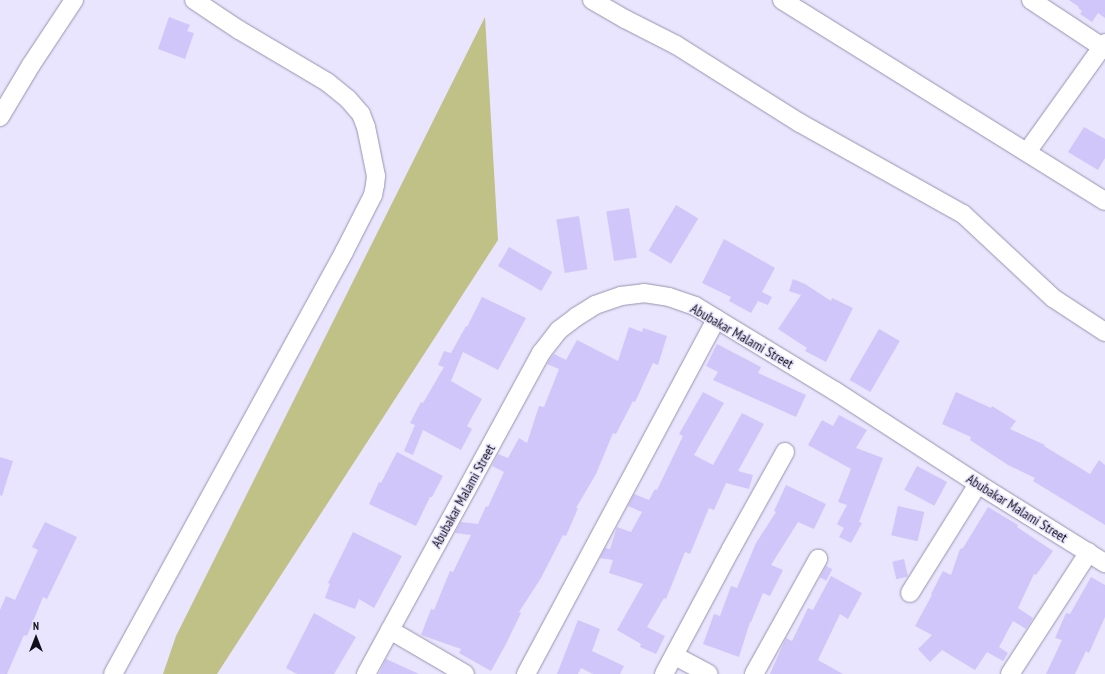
<!DOCTYPE html>
<style>
body{margin:0}
#map{position:relative;width:1105px;height:674px;overflow:hidden;background:#eae5fe;font-family:"PT Sans Narrow",sans-serif}
div>[style]{position:absolute}
[style*='--x']{left:calc(var(--x)*1px);top:calc(var(--y)*1px);width:calc(var(--w)*1px);rotate:calc(var(--a)*1deg)}
.green>*{inset:0;background:#bfc187}
.building>*{inset:0;background:#d1c6f9;transform-origin:0 0}
.roads{filter:drop-shadow(0 0 1px #9893af) drop-shadow(0 0 1px #9893af)}
.minor>*{height:18px;margin:-9px;padding:0 9px;transform-origin:9px;border-radius:9px;background:#fff}
span{translate:-50% -50%;white-space:nowrap;text-align:center;line-height:1.15;-webkit-text-stroke:3px #eae5fe;paint-order:stroke}
.street-label{font-size:14px;color:#110f19}
.north{position:absolute;left:16px;top:618px;width:40px;height:40px;-webkit-text-stroke:3px #eae5fe;paint-order:stroke;rotate:0deg;font-size:11px;font-weight:700;line-height:16px;text-align:center;color:#110f19}
.north::after{content:'';display:block;margin:auto;width:14px;height:18px;background:#110f19;clip-path:polygon(50% 0,100% 100%,50% 72%,0 100%)}
</style>
<div id="map">
<div class="green">
<i style="clip-path:polygon(485px 17px,498px 240px,217px 674px,163px 674px,176px 636px)"></i>
</div>
<div class="building">
<i style="clip-path:polygon(1069px 0,1105px 0,1105px 18px,1098px 13px,1092px 22px,1080px 14px,1082px 11px,1078px 8px,1079px 7px)"></i>
<i style="clip-path:polygon(169px 17px,190px 25px,187px 31px,194px 33px,185px 59px,158px 49px)"></i>
<i style="clip-path:polygon(1084px 127px,1105px 139px,1105px 158px,1098px 170px,1068px 152px)"></i>
<i style="left:676px;top:205px;width:26px;height:53px;rotate:31deg"></i>
<i style="left:629px;top:208px;width:50px;height:23px;rotate:81deg"></i>
<i style="left:579px;top:216px;width:54px;height:23px;rotate:81deg"></i>
<i style="clip-path:polygon(724px 239px,775px 268px,762px 292px,772px 297px,768px 305px,758px 301px,751px 313px,729px 301px,731px 297px,702px 283px)"></i>
<i style="left:509px;top:247px;width:50px;height:22px;rotate:30deg"></i>
<i style="clip-path:polygon(793px 279px,805px 284px,831px 301px,832px 298px,853px 308px,826px 362px,805px 351px,807px 348px,778px 329px,801px 295px,789px 291px)"></i>
<i style="clip-path:polygon(482px 297px,526px 318px,498px 370px,463px 352px,451px 381px,482px 399px,467px 426px,472px 429px,461px 450px,423px 430px,413px 455px,404px 451px,415px 425px,410px 423px,421px 402px,423px 403px,444px 367px,438px 365px,444px 351px,451px 353px,466px 326px,467px 327px)"></i>
<i style="clip-path:polygon(629px 327px,642px 332px,643px 328px,667px 336px,658px 365px,653px 363px,635px 402px,633px 401px,616px 434px,613px 433px,596px 474px,576px 508px,578px 508px,566px 536px,563px 535px,541px 578px,519px 612px,521px 613px,506px 644px,491px 671px,459px 653px,461px 649px,421px 635px,431px 609px,434px 610px,450px 571px,453px 572px,471px 535px,455px 533px,461px 522px,478px 524px,486px 506px,488px 507px,504px 472px,492px 466px,498px 454px,508px 458px,519px 438px,527px 443px,539px 406px,544px 407px,559px 369px,547px 364px,550px 359px,554px 354px,566px 360px,577px 340px,618px 361px)"></i>
<i style="left:879px;top:329px;width:24px;height:59px;rotate:30deg"></i>
<i style="clip-path:polygon(717px 344px,761px 367px,758px 373px,806px 395px,796px 417px,713px 380px,718px 372px,706px 366px)"></i>
<i style="clip-path:polygon(703px 392px,724px 403px,694px 455px,713px 465px,742px 413px,764px 424px,738px 471px,753px 475px,749px 489px,726px 483px,714px 510px,709px 508px,690px 554px,685px 552px,666px 599px,664px 598px,647px 627px,665px 636px,656px 654px,640px 647px,641px 644px,617px 630px,643px 584px,609px 573px,613px 560px,600px 558px,605px 548px,610px 549px,617px 527px,631px 532px,642px 512px,628px 506px,634px 494px,649px 500px,655px 489px,657px 490px,683px 436px,679px 434px)"></i>
<i style="clip-path:polygon(956px 392px,991px 408px,992px 406px,1016px 421px,1010px 429px,1045px 445px,1044px 446px,1090px 474px,1099px 460px,1105px 465px,1105px 525px,1033px 481px,1035px 478px,1008px 465px,970px 440px,971px 437px,942px 424px)"></i>
<i style="clip-path:polygon(839px 415px,867px 430px,856px 448px,883px 458px,859px 522px,862px 523px,851px 543px,839px 537px,844px 528px,837px 524px,847px 505px,838px 502px,851px 469px,808px 445px,822px 420px,833px 426px)"></i>
<i style="clip-path:polygon(397px 452px,443px 476px,432px 497px,430px 497px,416px 526px,369px 504px,379px 482px,381px 483px)"></i>
<i style="clip-path:polygon(0 457px,13px 461px,2px 496px,0 495px)"></i>
<i style="left:917px;top:466px;width:34px;height:27px;rotate:28deg"></i>
<i style="clip-path:polygon(786px 485px,826px 504px,814px 529px,798px 522px,771px 565px,783px 570px,770px 596px,763px 593px,751px 622px,750px 622px,739px 657px,703px 644px,714px 614px,720px 616px,731px 586px,737px 588px,756px 543px,776px 512px,774px 511px)"></i>
<i style="left:898px;top:506px;width:27px;height:30px;rotate:13deg"></i>
<i style="clip-path:polygon(988px 507px,1018px 525px,1017px 527px,1053px 551px,1036px 575px,1034px 574px,1018px 608px,1033px 618px,1026px 629px,1013px 621px,999px 647px,1008px 653px,1003px 661px,987px 652px,975px 670px,942px 650px,930px 662px,918px 649px,932px 635px,915px 626px,932px 595px,931px 594px,943px 571px,951px 575px,960px 549px,963px 548px)"></i>
<i style="clip-path:polygon(45px 522px,77px 537px,47px 599px,43px 597px,27px 636px,24px 635px,7px 674px,0 674px,0 610px,6px 596px,15px 600px,38px 550px,32px 547px)"></i>
<i style="clip-path:polygon(353px 532px,402px 556px,374px 608px,359px 599px,355px 609px,325px 598px,330px 584px,328px 583px)"></i>
<i style="left:904px;top:559px;width:18px;height:12px;rotate:77deg"></i>
<i style="left:826px;top:566px;width:7px;height:13px;rotate:27deg"></i>
<i style="clip-path:polygon(831px 576px,862px 593px,848px 619px,840px 614px,818px 660px,843px 674px,770px 674px,786px 638px,792px 641px,808px 608px,813px 610px)"></i>
<i style="clip-path:polygon(1091px 577px,1105px 585px,1105px 617px,1089px 653px,1086px 651px,1075px 674px,1046px 674px,1062px 640px,1055px 638px,1066px 613px,1070px 614px)"></i>
<i style="clip-path:polygon(314px 613px,356px 637px,334px 674px,297px 674px,286px 668px)"></i>
<i style="clip-path:polygon(578px 620px,600px 629px,592px 651px,624px 666px,620px 674px,593px 674px,581px 668px,578px 674px,557px 674px)"></i>
<i style="clip-path:polygon(386px 659px,419px 674px,379px 674px)"></i>
</div>
<div class="roads">
<div class="minor">
<i style="--x:592;--y:0;--w:38;--a:30"></i>
<i style="--x:625;--y:19;--w:57;--a:27"></i>
<i style="--x:676;--y:45;--w:146;--a:32.2"></i>
<i style="--x:800;--y:123;--w:187;--a:29.2"></i>
<i style="--x:963;--y:214;--w:123;--a:43"></i>
<i style="--x:1053;--y:298;--w:62;--a:33.2"></i>
<i style="--x:782;--y:0;--w:380;--a:31.9"></i>
<i style="--x:1031;--y:0;--w:89;--a:33.5"></i>
<i style="--x:0;--y:117;--w:61;--a:-59.2"></i>
<i style="--x:31;--y:65;--w:78;--a:-56.5"></i>
<i style="--x:1027;--y:152;--w:134;--a:-54.4"></i>
<i style="--x:910;--y:593;--w:128;--a:-58"></i>
<i style="--x:390;--y:630;--w:87;--a:30.4"></i>
<i style="--x:675;--y:656;--w:38;--a:28"></i>
<i style="--x:113;--y:674;--w:481;--a:-61.3"></i>
<i style="--x:344;--y:252;--w:64;--a:-63"></i>
<i style="--x:373;--y:195;--w:10;--a:-79"></i>
<i style="--x:375;--y:185;--w:9;--a:-84"></i>
<i style="--x:376;--y:176;--w:50;--a:-101.5"></i>
<i style="--x:366;--y:127;--w:14;--a:-111"></i>
<i style="--x:361;--y:114;--w:20;--a:-131"></i>
<i style="--x:348;--y:99;--w:27;--a:-141"></i>
<i style="--x:327;--y:82;--w:102;--a:-149.4"></i>
<i style="--x:239;--y:30;--w:54;--a:-146.3"></i>
<i style="--x:366;--y:674;--w:366;--a:-61.4"></i>
<i style="--x:541;--y:353;--w:29;--a:-52"></i>
<i style="--x:559;--y:330;--w:21;--a:-37"></i>
<i style="--x:576;--y:317;--w:22;--a:-32"></i>
<i style="--x:595;--y:305;--w:28;--a:-19"></i>
<i style="--x:621;--y:296;--w:23;--a:-7"></i>
<i style="--x:644;--y:293;--w:25;--a:9"></i>
<i style="--x:669;--y:297;--w:28;--a:19"></i>
<i style="--x:695;--y:306;--w:164;--a:31.3"></i>
<i style="--x:835;--y:391;--w:171;--a:33"></i>
<i style="--x:978;--y:484;--w:150;--a:31.9"></i>
<i style="--x:526;--y:674;--w:403;--a:-61.8"></i>
<i style="--x:664;--y:674;--w:142;--a:-61.8"></i>
<i style="--x:731;--y:549;--w:111;--a:-60.9"></i>
<i style="--x:754;--y:674;--w:132;--a:-60.9"></i>
<i style="--x:1010;--y:674;--w:145;--a:-57.1"></i>
</div>
</div>
<div class="street-label">
<span style="left:742px;top:336px;rotate:30deg">Abubakar Malami Street</span>
<span style="left:463px;top:496px;rotate:-61deg">Abubakar Malami Street</span>
<span style="left:1017px;top:508px;rotate:32deg">Abubakar Malami Street</span>
</div>
<div class="north">N</div>
</div>
